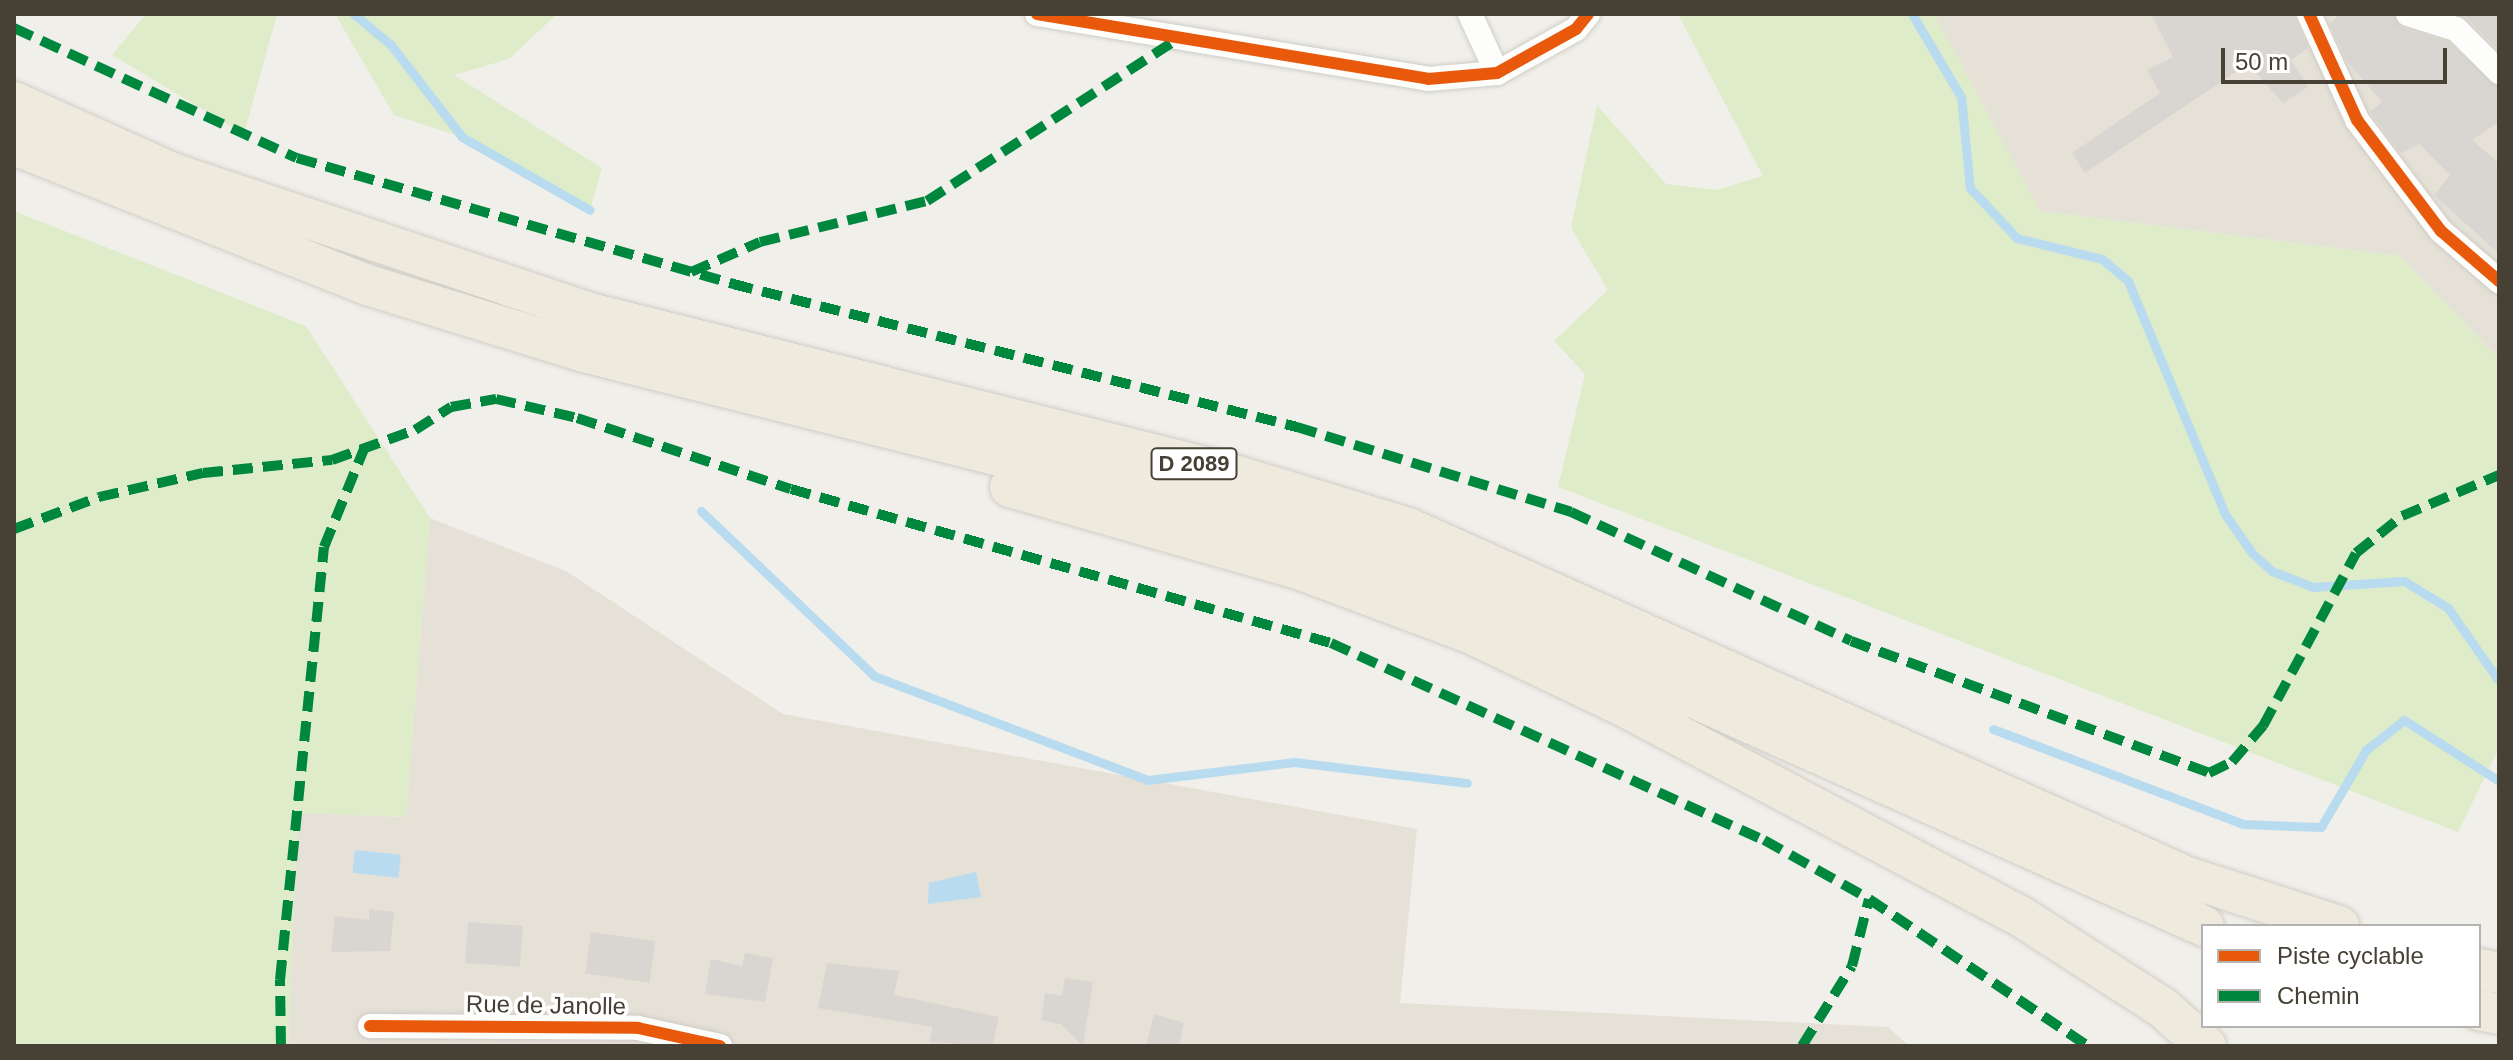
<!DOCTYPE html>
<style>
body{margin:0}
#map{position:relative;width:2513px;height:1060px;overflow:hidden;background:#f1efea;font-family:Helvetica,sans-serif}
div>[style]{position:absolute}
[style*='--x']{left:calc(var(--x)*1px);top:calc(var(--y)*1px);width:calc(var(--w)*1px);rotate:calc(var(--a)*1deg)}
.residential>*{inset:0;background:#e5e1d7}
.green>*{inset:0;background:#deecc9}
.water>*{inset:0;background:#b9dbf0;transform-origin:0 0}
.stream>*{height:9px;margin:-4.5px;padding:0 4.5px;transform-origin:4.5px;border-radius:4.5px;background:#b9dbf0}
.building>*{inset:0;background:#d9d6d1;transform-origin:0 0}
.roads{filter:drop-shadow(0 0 2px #cfcdc7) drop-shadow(0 0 2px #cfcdc7)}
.minor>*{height:24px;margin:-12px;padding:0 12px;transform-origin:12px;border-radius:12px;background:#fdfdfc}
.trunk>*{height:40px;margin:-20px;padding:0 20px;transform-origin:20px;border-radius:20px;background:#eeeade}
.quiet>*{height:10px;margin-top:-5px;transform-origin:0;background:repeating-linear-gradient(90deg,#00873e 0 20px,transparent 0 30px)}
.cycleway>*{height:12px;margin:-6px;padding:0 6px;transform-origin:6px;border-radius:6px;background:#e8590c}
span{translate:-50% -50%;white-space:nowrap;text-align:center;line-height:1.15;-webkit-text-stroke:7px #fff;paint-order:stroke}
.shield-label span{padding:2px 6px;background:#fff;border:2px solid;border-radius:6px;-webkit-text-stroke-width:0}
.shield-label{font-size:22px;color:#474035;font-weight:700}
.street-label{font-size:24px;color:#474035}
.frame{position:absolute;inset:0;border:16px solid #474035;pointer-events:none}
.legend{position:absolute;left:2201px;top:924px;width:280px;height:104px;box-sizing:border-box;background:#fff;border:2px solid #b5b3ae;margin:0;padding:10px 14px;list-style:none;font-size:24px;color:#474035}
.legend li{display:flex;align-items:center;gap:16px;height:40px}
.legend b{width:40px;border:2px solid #b5b3ae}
.scale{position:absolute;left:2221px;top:48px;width:226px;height:36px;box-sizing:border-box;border:4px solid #474035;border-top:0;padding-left:10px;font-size:24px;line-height:28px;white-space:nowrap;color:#474035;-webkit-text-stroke:6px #fff;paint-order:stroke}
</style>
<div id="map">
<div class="residential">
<i style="clip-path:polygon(1934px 14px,2499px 14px,2499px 359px,2400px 256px,2040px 211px)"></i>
<i style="clip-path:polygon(430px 518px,566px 571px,783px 714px,1417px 829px,1400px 1003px,1888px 1027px,1909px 1046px,288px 1046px,298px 813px,406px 817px)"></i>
</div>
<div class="green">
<i style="clip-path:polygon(146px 14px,277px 14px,244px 134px,112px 55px)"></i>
<i style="clip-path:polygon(335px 14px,557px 14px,509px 59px,454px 75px,602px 168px,590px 210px,477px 142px,394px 115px)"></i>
<i style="clip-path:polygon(1678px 14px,1934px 14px,2040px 211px,2400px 256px,2499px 359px,2499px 748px,2458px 832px,1558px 487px,1585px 374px,1554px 341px,1608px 290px,1571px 228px,1597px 105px,1666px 184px,1716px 190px,1763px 176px)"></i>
<i style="clip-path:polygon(14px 211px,306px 326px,430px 518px,406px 817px,298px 813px,288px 1046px,14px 1046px)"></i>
</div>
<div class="water">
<i style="left:355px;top:850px;width:46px;height:23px;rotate:6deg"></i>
<i style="clip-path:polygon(976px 872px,981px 897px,928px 904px,929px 883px)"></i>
</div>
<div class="stream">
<i style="--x:354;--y:14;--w:48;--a:40"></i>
<i style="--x:391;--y:45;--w:116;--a:52.3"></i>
<i style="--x:462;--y:137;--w:147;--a:29.7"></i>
<i style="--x:1912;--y:14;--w:96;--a:59.4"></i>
<i style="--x:1961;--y:97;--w:91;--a:84.4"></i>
<i style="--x:1970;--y:188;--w:69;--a:46.8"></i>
<i style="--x:2017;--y:238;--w:88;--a:13.9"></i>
<i style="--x:2102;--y:259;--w:34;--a:40"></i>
<i style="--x:2128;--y:281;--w:252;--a:67.4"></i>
<i style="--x:2225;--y:514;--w:47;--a:55.3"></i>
<i style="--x:2252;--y:553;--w:27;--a:42"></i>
<i style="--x:2272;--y:571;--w:44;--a:21.3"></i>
<i style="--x:2313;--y:587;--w:91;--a:-3.8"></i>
<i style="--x:2404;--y:581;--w:52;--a:31.5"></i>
<i style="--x:2448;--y:608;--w:89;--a:55.1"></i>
<i style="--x:701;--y:511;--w:239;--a:43.6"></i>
<i style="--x:874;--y:676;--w:293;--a:20.8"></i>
<i style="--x:1148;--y:780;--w:147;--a:-7"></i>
<i style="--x:1294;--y:762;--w:174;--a:6.9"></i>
<i style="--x:1993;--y:729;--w:267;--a:20.8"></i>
<i style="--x:2243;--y:824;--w:78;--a:2.2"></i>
<i style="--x:2321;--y:827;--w:89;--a:-59.7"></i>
<i style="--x:2366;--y:750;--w:48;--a:-38.3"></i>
<i style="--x:2404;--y:720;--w:113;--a:32.7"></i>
</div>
<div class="building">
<i style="clip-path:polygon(2151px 14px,2293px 14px,2308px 48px,2291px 60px,2308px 87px,2283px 103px,2248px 64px,2085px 173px,2072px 153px,2160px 93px,2147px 70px,2173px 57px)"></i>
<i style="clip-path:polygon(2339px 14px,2393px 14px,2403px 28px,2448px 42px,2499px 87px,2499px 122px,2472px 140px,2499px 163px,2499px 254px,2434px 195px,2450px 175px,2419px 144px,2401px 153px,2370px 112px,2382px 102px,2347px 61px,2330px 24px)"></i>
<i style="clip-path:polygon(2458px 14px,2499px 14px,2499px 51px,2467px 18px)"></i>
<i style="clip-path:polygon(369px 909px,394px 912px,390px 951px,331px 952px,335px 916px,369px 920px)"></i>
<i style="left:468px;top:922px;width:55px;height:41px;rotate:4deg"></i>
<i style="left:591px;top:932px;width:65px;height:42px;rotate:8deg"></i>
<i style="clip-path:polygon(745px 953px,773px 958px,765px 1002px,705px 994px,711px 959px,742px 966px)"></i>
<i style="clip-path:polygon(827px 963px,899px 971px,894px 995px,999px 1017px,993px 1046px,929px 1042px,933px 1027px,818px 1008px)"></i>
<i style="clip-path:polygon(1065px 978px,1093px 982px,1083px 1046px,1061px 1024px,1041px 1020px,1045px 993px,1062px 996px)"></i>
<i style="clip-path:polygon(1154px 1014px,1184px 1023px,1179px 1046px,1146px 1046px)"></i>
</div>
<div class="roads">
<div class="minor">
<i style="--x:1037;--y:14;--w:396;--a:9.4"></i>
<i style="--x:1428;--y:79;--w:69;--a:-5"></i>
<i style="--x:1497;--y:73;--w:90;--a:-29.1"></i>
<i style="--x:1576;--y:29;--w:19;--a:-51"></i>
<i style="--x:1470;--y:14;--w:65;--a:65.4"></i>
<i style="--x:2309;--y:14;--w:116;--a:65.6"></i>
<i style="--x:2357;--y:120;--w:139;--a:52.9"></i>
<i style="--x:2441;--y:231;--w:77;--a:40.8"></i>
<i style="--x:2408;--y:14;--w:50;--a:17.4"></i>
<i style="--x:2456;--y:29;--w:61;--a:45"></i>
<i style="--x:370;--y:1026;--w:268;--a:0.4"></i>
<i style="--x:638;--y:1028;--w:84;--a:12.4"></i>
</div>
<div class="trunk">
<i style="--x:14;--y:102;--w:173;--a:24.2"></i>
<i style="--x:172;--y:173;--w:445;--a:18.5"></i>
<i style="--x:594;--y:314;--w:650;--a:14.08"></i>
<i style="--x:1224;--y:472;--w:192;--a:16.9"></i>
<i style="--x:1408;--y:528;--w:854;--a:24.13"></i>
<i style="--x:2187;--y:877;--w:160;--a:17.9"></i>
<i style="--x:14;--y:145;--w:384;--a:21.6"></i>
<i style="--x:371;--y:286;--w:223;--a:17.2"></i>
<i style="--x:584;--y:352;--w:646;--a:14.06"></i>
<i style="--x:1211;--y:509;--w:189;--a:16.6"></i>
<i style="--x:1392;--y:563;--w:889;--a:24.09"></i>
<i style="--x:1010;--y:487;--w:306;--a:15.9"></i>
<i style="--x:1304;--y:571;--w:177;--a:20.5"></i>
<i style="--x:1470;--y:633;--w:174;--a:25.5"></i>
<i style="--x:1627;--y:708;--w:445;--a:27.9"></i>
<i style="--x:2020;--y:916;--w:169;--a:32.7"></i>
<i style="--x:2162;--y:1007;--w:59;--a:41.6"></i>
<i style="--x:2479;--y:969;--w:20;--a:11"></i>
<i style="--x:2479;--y:1010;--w:20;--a:11"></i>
</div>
</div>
<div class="quiet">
<i style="--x:14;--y:28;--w:311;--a:24.7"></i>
<i style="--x:297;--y:158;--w:454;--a:16.1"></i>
<i style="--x:733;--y:284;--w:582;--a:14.23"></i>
<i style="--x:1297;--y:427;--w:287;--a:17.2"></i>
<i style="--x:1571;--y:512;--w:308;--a:24.7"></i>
<i style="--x:1851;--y:641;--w:382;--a:20.2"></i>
<i style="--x:2209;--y:773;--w:25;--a:-26"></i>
<i style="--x:2232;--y:762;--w:48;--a:-49.3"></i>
<i style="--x:2263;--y:726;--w:196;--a:-61.7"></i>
<i style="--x:2356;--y:553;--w:59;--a:-38.8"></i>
<i style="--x:2402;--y:516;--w:105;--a:-22.9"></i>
<i style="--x:691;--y:272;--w:75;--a:-23.5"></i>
<i style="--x:760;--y:242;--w:172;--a:-13.8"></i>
<i style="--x:927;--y:201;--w:297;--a:-32.9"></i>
<i style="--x:14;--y:529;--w:91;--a:-20.6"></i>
<i style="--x:99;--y:497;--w:107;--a:-13"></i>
<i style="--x:203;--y:473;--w:130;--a:-5.8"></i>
<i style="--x:332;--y:460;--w:88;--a:-19.9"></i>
<i style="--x:415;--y:430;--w:43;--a:-32.6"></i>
<i style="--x:451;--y:407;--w:46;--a:-10.1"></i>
<i style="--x:496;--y:399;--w:83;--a:13.2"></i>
<i style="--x:577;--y:418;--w:225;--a:18.4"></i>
<i style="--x:791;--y:489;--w:562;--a:15.92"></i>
<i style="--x:1331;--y:643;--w:476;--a:24.5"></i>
<i style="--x:1764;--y:840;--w:120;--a:29.3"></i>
<i style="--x:1869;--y:899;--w:264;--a:33.9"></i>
<i style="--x:281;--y:1046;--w:66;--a:-90.9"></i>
<i style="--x:280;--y:980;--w:435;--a:-84.2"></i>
<i style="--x:324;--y:547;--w:106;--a:-67.8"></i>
<i style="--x:1802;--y:1046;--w:94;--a:-58"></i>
<i style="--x:1852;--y:966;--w:69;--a:-75.8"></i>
</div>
<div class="cycleway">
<i style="--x:1037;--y:14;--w:396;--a:9.4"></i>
<i style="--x:1428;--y:79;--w:69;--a:-5"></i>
<i style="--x:1497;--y:73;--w:90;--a:-29.1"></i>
<i style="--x:1576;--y:29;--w:19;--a:-51"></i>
<i style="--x:2309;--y:14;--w:116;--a:65.6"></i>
<i style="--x:2357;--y:120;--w:139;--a:52.9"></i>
<i style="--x:2441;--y:231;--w:77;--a:40.8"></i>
<i style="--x:370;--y:1026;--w:268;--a:0.4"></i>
<i style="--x:638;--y:1028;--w:84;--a:12.4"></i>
</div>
<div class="shield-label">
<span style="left:1194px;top:464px">D 2089</span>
</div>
<div class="street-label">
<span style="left:546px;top:1005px;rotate:1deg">Rue de Janolle</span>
</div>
<div class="frame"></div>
<ul class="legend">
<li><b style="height:10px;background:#e8590c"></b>Piste cyclable</li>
<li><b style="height:10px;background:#00873e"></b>Chemin</li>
</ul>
<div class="scale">50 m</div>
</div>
